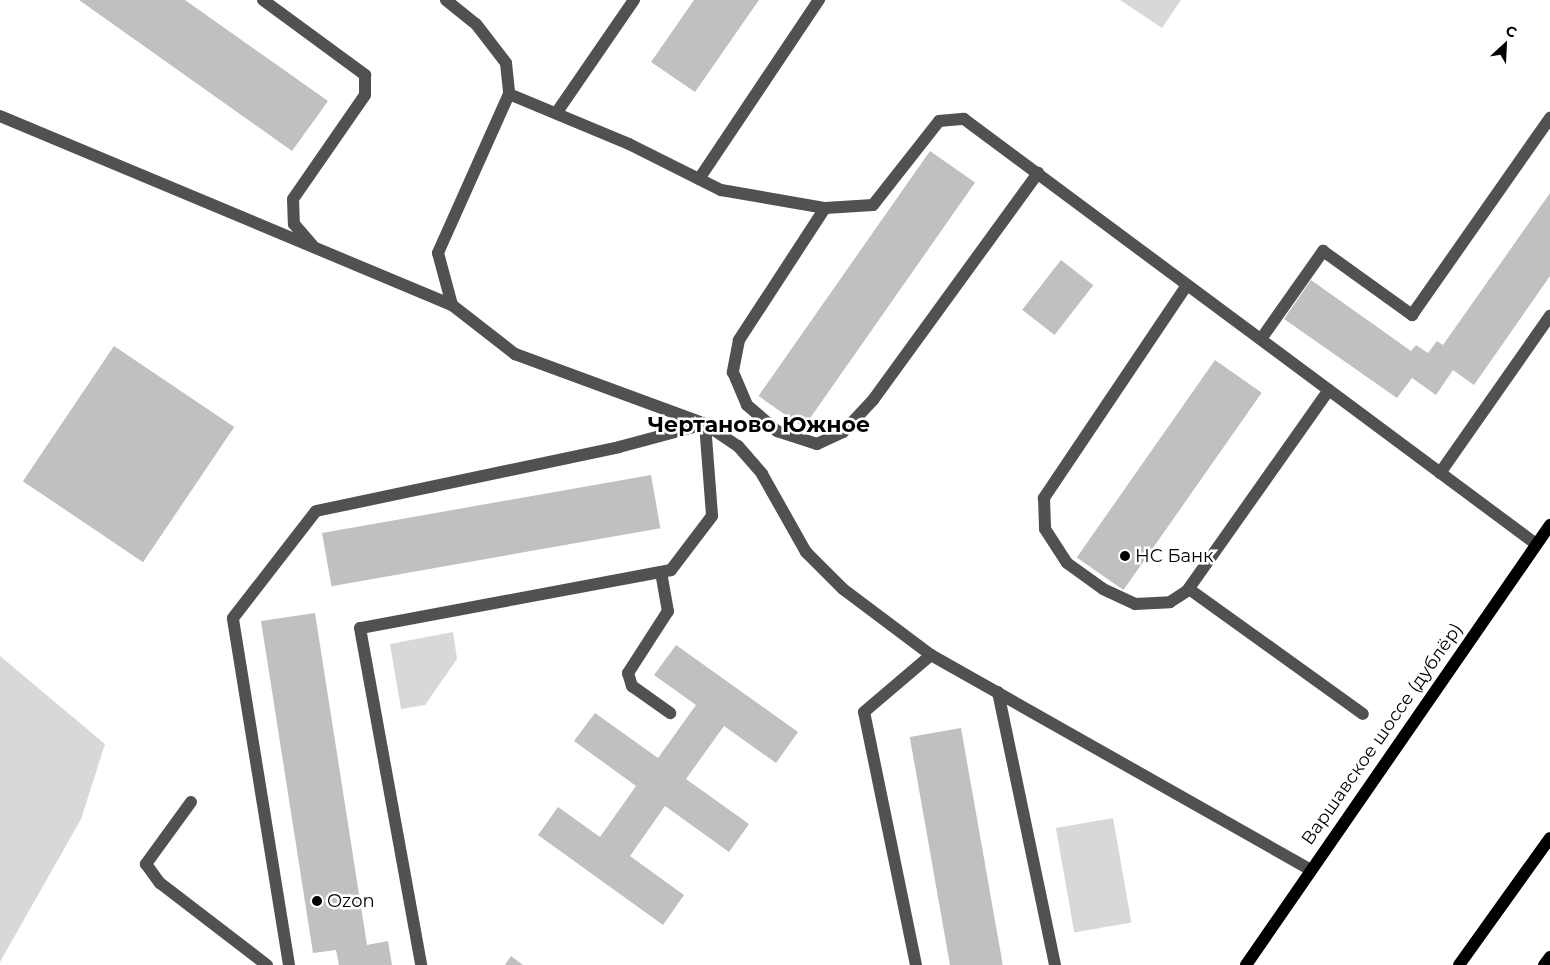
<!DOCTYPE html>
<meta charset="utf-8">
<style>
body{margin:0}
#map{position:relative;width:1550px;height:965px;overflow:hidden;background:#fff;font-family:Montserrat,sans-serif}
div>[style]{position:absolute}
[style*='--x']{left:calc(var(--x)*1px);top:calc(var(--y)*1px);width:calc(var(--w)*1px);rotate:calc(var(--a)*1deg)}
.green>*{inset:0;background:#d8d8d8;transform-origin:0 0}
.building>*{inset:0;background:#c0c0c0;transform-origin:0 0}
.minor>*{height:12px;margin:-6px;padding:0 6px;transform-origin:6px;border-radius:6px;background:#515151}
.major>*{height:12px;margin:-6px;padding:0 6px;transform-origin:6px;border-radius:6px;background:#000}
.dots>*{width:14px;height:14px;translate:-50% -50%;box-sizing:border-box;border:2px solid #fff;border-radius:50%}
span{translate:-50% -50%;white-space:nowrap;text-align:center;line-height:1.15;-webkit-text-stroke:5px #fff;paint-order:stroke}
.poi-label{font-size:18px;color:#000}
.left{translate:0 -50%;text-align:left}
.street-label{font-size:18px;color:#000}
.district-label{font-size:22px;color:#000;font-weight:700}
.north{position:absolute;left:1480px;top:20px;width:50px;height:50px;-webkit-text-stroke:4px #fff;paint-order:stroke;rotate:25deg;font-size:14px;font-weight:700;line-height:20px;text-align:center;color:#000}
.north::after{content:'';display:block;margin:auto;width:18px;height:22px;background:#000;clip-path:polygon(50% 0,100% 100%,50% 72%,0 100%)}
</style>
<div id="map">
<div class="green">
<i style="clip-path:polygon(1120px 0,1181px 0,1162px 28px)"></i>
<i style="clip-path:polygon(453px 632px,457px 659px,425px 705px,401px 709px,390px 644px)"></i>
<i style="clip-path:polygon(0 656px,105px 744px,81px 819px,0 962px)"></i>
<i style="left:1113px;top:818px;width:106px;height:58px;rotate:80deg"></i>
</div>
<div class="building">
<i style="clip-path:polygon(79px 0,185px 0,328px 101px,292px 151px)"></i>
<i style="clip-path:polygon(694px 0,759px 0,695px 92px,651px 62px)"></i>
<i style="left:930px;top:151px;width:55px;height:299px;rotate:35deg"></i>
<i style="clip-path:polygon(1550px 193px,1550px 276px,1474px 385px,1453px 370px,1436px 395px,1412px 378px,1397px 398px,1284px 319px,1311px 280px,1411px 351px,1416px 345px,1428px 353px,1437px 341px,1443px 345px)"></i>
<i style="left:1061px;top:260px;width:41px;height:63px;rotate:38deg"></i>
<i style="left:114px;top:346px;width:145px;height:163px;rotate:34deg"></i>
<i style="left:1215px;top:360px;width:57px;height:241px;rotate:35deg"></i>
<i style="left:651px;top:475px;width:54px;height:334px;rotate:80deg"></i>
<i style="clip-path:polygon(315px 613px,367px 945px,388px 941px,392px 965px,339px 965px,336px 950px,313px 953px,261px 621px)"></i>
<i style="clip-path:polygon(676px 645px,798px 732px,776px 763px,724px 726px,686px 779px,749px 824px,729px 852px,665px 806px,630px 856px,684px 895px,663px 925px,538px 835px,558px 807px,600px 837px,636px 786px,574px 741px,595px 713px,658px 758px,696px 705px,654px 675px)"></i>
<i style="left:961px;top:728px;width:241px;height:52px;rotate:80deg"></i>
<i style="clip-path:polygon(511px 956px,523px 965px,505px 965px)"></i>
</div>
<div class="minor">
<i style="--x:263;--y:0;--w:127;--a:36.3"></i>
<i style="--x:365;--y:75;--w:20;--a:90"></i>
<i style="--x:365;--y:95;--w:126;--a:124.7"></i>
<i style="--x:293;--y:199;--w:25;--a:88"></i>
<i style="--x:294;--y:224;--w:28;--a:49"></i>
<i style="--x:446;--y:0;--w:38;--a:39"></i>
<i style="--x:476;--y:24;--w:49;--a:52.4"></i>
<i style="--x:506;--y:63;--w:31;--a:84"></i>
<i style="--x:509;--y:94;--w:174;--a:114.1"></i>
<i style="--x:438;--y:253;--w:54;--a:74.9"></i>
<i style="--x:452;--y:305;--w:80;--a:37.9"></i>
<i style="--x:515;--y:354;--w:202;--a:20.2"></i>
<i style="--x:705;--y:424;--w:40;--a:34"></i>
<i style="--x:738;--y:446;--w:37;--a:49"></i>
<i style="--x:762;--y:474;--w:90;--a:60.6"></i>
<i style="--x:806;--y:552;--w:52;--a:45"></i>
<i style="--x:843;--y:589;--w:110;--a:36.9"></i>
<i style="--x:931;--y:655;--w:434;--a:29.5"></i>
<i style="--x:509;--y:94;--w:130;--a:22.6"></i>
<i style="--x:629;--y:144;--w:103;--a:26.6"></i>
<i style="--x:721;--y:190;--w:106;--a:9.8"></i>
<i style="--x:825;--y:208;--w:48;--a:-3.6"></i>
<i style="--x:873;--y:205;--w:107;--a:-51.8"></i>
<i style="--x:939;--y:121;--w:25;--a:-5"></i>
<i style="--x:964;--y:119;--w:713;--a:36.61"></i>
<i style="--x:557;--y:112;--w:136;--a:-55.5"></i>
<i style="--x:0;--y:116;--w:490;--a:22.7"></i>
<i style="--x:699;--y:179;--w:216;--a:-56.2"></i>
<i style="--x:825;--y:208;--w:158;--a:123.1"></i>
<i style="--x:739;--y:340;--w:33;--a:101"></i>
<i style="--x:733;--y:372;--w:36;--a:67"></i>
<i style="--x:747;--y:405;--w:40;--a:41"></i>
<i style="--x:777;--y:431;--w:42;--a:18"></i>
<i style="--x:817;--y:444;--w:29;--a:-25"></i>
<i style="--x:843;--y:432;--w:44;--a:-46.8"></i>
<i style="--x:873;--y:400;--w:281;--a:-54"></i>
<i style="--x:1187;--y:285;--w:257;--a:123.9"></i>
<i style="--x:1044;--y:498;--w:31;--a:88"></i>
<i style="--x:1045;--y:529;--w:40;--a:57.1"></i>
<i style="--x:1067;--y:563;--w:44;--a:35.8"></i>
<i style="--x:1103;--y:589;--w:35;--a:25"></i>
<i style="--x:1135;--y:604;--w:35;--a:-3"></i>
<i style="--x:1170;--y:602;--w:20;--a:-33"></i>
<i style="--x:1187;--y:591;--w:246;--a:-54.8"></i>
<i style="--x:1261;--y:339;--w:108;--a:-54.8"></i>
<i style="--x:1323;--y:251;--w:110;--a:35.7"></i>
<i style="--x:1412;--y:315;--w:241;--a:-55"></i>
<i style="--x:1440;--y:473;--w:192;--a:-55"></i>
<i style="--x:661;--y:572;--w:40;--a:80"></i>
<i style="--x:668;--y:611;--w:74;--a:122.8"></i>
<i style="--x:628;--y:673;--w:14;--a:73"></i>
<i style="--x:632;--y:686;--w:47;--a:35.4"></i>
<i style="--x:1189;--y:589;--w:214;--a:35.7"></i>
<i style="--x:998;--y:692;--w:279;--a:78.2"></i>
<i style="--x:191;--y:802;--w:77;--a:126"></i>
<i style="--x:146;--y:864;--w:24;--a:54"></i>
<i style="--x:160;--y:883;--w:135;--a:37.5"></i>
<i style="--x:289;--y:965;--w:351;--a:-99.2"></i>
<i style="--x:233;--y:618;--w:135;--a:-52.2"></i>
<i style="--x:316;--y:511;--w:310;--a:-11.9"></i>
<i style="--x:619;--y:447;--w:89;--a:-15"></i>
<i style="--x:705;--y:424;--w:92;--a:85.6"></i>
<i style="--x:712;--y:516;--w:68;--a:127.2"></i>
<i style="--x:671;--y:570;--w:316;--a:169.4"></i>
<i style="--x:360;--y:628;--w:342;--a:79.7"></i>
<i style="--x:916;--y:965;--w:258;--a:-101.6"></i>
<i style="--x:864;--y:712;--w:88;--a:-40.4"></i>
</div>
<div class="major">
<i style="--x:1246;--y:965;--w:535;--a:-55.36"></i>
<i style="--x:1459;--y:965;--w:156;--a:-54.4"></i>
<i style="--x:1544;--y:965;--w:10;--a:-53"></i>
</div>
<div class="dots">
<i style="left:1125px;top:556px;background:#000"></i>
<i style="left:317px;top:901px;background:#000"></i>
</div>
<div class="poi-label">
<span class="left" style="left:1135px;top:556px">НС Банк</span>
<span class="left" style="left:327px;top:901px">Ozon</span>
</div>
<div class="street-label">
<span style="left:1382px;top:734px;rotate:-55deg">Варшавское шоссе (дублёр)</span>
</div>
<div class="district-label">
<span style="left:759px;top:425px">Чертаново Южное</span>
</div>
<div class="north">С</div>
</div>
